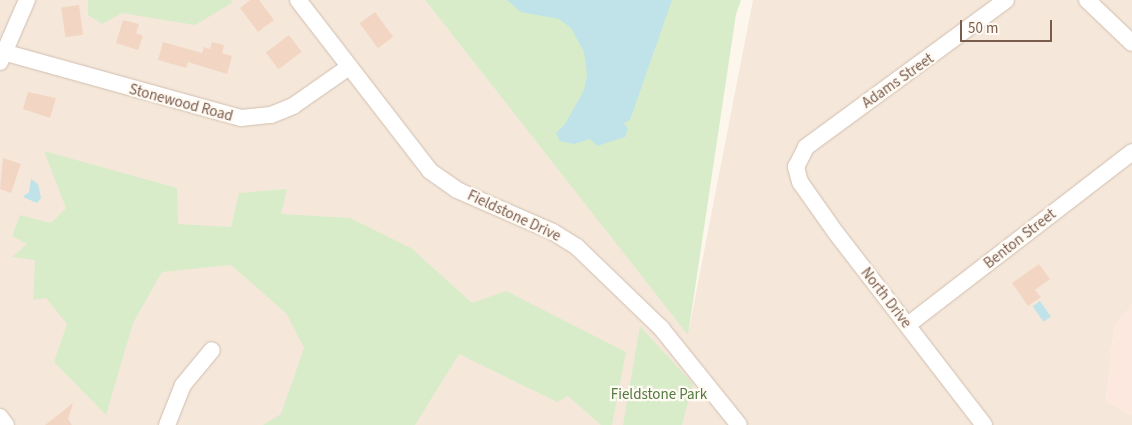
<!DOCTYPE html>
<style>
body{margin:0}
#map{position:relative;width:1132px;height:425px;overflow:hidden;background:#fdf6ec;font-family:"Source Sans 3",sans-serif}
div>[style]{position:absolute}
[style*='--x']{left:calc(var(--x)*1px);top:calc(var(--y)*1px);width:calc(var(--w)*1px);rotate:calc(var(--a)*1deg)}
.residential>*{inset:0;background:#f5e8da}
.commercial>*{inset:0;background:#fde8e0}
.green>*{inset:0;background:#d8ecc9}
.water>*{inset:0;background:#bfe3e8;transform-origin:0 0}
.building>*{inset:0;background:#f3d5c3;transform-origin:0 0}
.roads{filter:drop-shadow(0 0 1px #d1beb0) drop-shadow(0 0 1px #d1beb0)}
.minor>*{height:16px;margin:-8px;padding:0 8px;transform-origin:8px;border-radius:8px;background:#fff}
span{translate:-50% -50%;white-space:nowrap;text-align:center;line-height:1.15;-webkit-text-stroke:4.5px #fffaf3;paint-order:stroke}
.street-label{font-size:15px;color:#7a5c4d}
.park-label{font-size:15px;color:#537a41}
.scale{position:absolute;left:960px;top:20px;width:92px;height:22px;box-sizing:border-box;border:2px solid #7a5c4d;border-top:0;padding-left:6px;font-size:15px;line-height:18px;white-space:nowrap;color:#7a5c4d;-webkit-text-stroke:4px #fffaf3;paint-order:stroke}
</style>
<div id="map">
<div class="residential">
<i style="clip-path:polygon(0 0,425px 0,688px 334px,753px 0,1132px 0,1132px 304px,1114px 328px,1106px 401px,1132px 415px,1132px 425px,0 425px)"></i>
</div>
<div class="commercial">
<i style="clip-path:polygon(1132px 304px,1132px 415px,1106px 401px,1114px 328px)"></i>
</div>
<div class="green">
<i style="clip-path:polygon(88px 0,231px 0,232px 3px,195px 25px,122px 13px,102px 24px,88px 15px)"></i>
<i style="clip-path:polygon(425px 0,741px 0,736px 14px,688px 335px)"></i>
<i style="clip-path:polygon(44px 151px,177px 188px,178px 224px,231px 227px,239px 193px,287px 189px,281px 214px,350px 218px,411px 248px,472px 303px,506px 291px,626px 352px,612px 425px,601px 425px,568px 396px,557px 402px,459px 354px,415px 425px,263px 425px,281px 414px,304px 348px,286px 313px,231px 265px,162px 272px,133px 323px,106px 415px,54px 362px,67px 324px,46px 298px,33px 300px,35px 260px,12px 257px,27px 244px,12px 236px,20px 215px,51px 223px,66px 208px)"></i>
<i style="clip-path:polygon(640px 326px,693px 384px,682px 425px,623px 425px)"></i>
</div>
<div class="water">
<i style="clip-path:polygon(507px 0,672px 0,630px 120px,624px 123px,628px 129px,625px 137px,597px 146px,590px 139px,574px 144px,560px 141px,556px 133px,565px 124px,584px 90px,587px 75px,584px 52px,571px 28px,559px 19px,521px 12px)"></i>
<i style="clip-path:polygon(31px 179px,38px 184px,41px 198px,37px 203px,23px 197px,29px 192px)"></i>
<i style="left:1040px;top:301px;width:19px;height:9px;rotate:55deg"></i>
</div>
<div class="building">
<i style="clip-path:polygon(250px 0,259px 0,274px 20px,258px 32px,240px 8px)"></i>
<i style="left:79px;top:5px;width:30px;height:18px;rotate:82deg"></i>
<i style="left:375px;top:12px;width:31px;height:19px;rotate:54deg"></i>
<i style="clip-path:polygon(123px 20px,139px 24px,136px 33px,143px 36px,138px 50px,116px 43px)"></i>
<i style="left:289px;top:35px;width:21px;height:29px;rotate:53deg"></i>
<i style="clip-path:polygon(163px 42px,202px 53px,204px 47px,210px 49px,212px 42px,224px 45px,222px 53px,232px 56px,227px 74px,188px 62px,186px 68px,158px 60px)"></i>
<i style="clip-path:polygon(28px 92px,56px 98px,50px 118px,23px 109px)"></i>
<i style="clip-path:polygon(3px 158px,21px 164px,11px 193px,0 189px)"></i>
<i style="clip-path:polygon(1039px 264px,1050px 279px,1035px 290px,1041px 297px,1028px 306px,1012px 283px)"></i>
<i style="clip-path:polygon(73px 403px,68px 419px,72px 425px,45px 425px)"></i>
</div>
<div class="roads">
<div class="minor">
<i style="--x:298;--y:0;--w:216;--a:52.3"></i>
<i style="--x:430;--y:171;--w:33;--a:35"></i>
<i style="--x:457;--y:190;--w:105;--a:23.6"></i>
<i style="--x:553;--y:232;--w:28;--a:32"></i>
<i style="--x:577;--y:247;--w:117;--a:44"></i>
<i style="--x:661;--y:328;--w:124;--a:51.2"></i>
<i style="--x:1087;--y:0;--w:62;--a:43.7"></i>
<i style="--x:3;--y:52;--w:247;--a:15.5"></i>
<i style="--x:241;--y:118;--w:30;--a:-6"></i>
<i style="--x:271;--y:115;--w:24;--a:-22"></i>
<i style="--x:293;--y:106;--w:68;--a:-34.9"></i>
<i style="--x:0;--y:62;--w:68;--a:-66.5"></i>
<i style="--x:909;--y:324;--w:282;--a:-37.6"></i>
<i style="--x:0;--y:417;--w:10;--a:53"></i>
<i style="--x:167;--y:425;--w:43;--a:-68.2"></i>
<i style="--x:183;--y:385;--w:45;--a:-50.4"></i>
<i style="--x:984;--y:425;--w:242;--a:-127.6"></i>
<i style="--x:836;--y:233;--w:62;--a:-125.2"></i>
<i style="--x:800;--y:182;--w:16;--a:-105"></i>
<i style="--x:796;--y:167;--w:22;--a:-63"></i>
<i style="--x:806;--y:147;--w:248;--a:-36.3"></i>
</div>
</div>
<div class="street-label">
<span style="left:898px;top:81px;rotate:-35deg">Adams Street</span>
<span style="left:181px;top:103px;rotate:15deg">Stonewood Road</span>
<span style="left:514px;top:216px;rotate:25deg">Fieldstone Drive</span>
<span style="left:1020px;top:239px;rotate:-38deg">Benton Street</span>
<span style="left:886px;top:298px;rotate:52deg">North Drive</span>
</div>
<div class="park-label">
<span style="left:659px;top:395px">Fieldstone Park</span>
</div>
<div class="scale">50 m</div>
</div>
